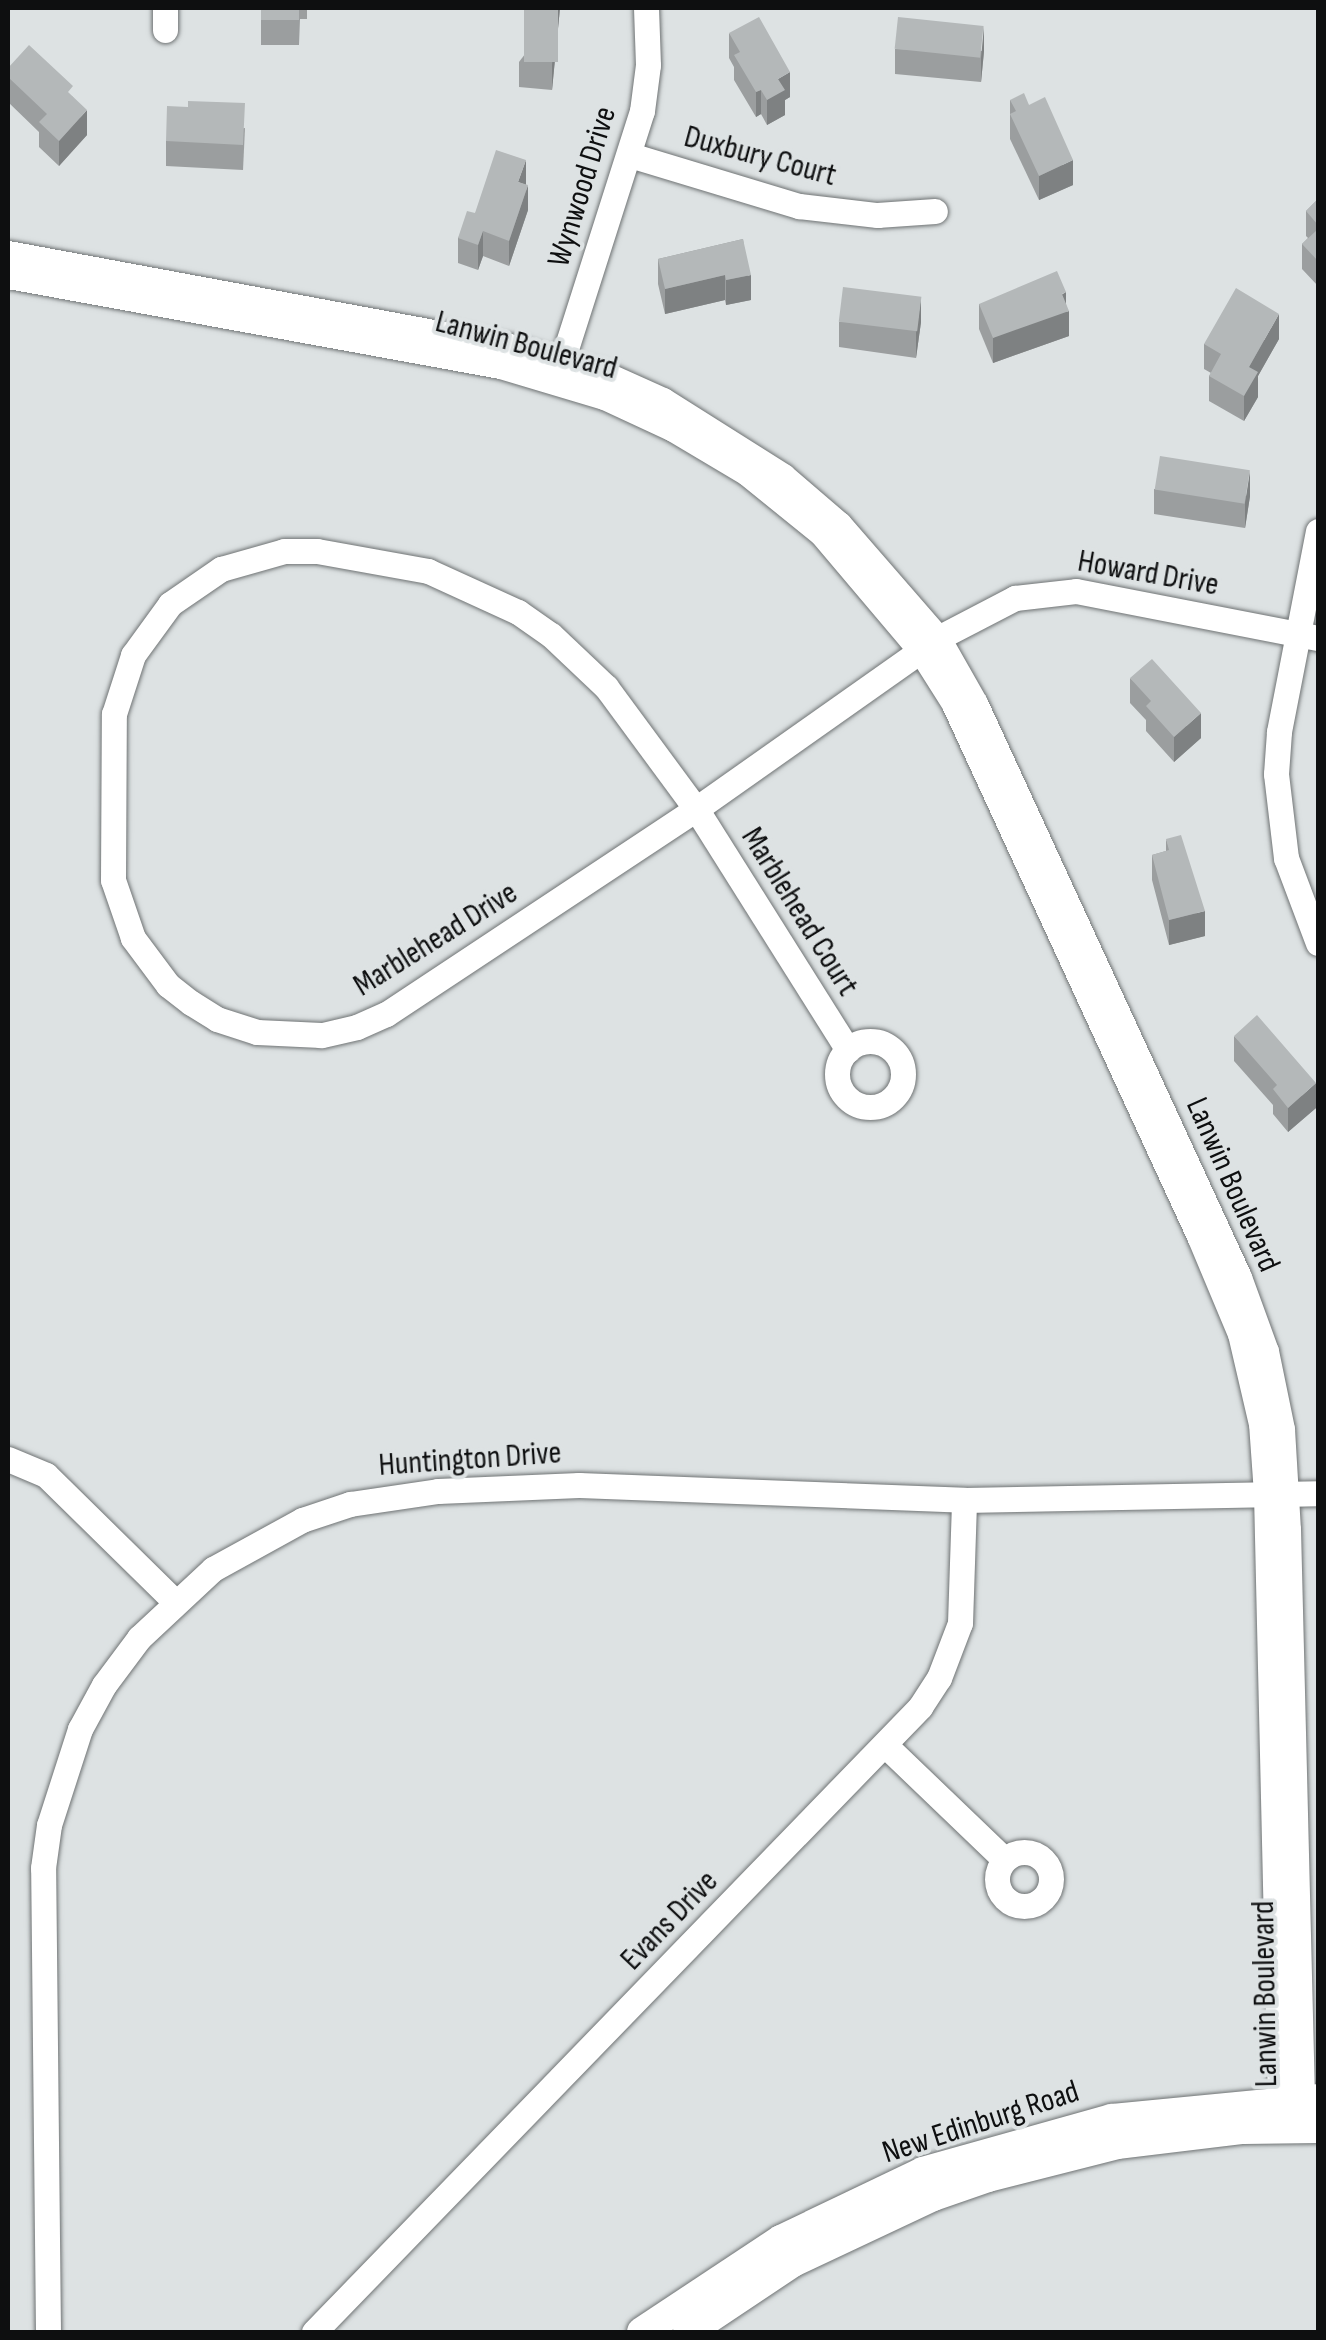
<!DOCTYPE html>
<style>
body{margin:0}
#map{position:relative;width:1326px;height:2340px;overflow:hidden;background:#dde2e3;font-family:"Sofia Sans Condensed",sans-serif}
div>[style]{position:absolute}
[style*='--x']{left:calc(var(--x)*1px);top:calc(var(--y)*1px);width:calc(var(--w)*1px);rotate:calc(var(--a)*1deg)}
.roads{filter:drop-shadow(0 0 2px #6f7374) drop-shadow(0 0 2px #6f7374)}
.minor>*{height:25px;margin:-12.5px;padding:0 12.5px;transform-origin:12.5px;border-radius:12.5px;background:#fff}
.minor>.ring{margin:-12.5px;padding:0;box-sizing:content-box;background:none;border:25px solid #fff;border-radius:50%}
.major>*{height:30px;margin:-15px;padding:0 15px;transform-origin:15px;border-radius:15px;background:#fff}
.wall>*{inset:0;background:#9b9e9f}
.shaded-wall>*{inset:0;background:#7e8182}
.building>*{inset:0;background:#b4b8b9;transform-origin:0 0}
span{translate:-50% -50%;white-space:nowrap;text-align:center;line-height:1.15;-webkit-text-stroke:8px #dde2e3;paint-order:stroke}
.street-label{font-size:32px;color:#0e0f10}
.frame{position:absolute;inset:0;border:10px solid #0e0f10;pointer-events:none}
</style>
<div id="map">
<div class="roads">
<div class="minor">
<i style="--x:165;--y:30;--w:22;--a:-90"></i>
<i style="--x:630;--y:155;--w:177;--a:16.8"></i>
<i style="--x:799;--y:206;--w:79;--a:6.6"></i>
<i style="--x:877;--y:215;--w:58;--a:-3.9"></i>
<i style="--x:8;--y:253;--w:510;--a:10.52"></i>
<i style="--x:509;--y:346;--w:102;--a:16.5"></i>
<i style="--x:607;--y:375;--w:61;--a:24.1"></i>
<i style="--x:663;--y:400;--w:142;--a:32.3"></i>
<i style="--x:783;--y:476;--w:74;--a:40.6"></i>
<i style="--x:839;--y:524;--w:151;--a:49"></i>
<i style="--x:938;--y:638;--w:75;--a:60.4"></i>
<i style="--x:975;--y:703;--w:632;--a:65.3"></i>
<i style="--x:1239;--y:1277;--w:79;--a:70"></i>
<i style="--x:1266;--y:1351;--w:80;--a:78.4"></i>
<i style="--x:1282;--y:1429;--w:100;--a:86.6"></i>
<i style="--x:1288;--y:1529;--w:570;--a:88.59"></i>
<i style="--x:1302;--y:2099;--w:14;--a:94"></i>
<i style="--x:1301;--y:2113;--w:17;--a:123"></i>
<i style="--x:1292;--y:2127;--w:29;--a:-115"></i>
<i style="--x:1280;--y:2101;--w:608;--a:-91.32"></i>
<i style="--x:1266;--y:1493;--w:69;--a:-94.1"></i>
<i style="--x:1261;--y:1424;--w:92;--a:-103.1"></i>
<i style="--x:1240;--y:1334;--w:106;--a:-112.7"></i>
<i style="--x:1199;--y:1236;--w:588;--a:-114.73"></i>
<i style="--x:953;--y:702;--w:62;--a:-122.4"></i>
<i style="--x:920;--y:650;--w:153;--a:-130.2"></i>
<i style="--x:821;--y:533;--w:95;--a:-141"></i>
<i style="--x:747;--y:473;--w:86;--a:-149.3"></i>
<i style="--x:673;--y:429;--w:76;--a:-155.1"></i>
<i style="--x:604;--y:397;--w:109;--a:-163.4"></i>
<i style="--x:500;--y:366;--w:500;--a:-169.63"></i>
<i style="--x:558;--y:374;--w:276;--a:-72.3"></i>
<i style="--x:642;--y:111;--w:46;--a:-82.6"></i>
<i style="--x:648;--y:65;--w:57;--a:-92"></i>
<i style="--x:1318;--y:531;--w:205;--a:101"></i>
<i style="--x:1279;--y:732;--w:42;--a:94.1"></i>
<i style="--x:1276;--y:774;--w:85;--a:83.2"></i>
<i style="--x:1286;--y:858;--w:91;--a:69.4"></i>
<i style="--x:284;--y:551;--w:33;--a:0"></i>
<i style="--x:317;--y:551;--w:113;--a:10.2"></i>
<i style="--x:428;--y:571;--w:99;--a:24.5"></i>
<i style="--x:518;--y:612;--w:40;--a:34.9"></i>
<i style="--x:551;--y:635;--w:76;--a:43.4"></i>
<i style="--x:606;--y:687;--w:152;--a:53.6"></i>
<i style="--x:696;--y:809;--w:372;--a:146.5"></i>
<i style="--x:386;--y:1014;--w:32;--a:156"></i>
<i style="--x:357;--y:1027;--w:37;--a:167"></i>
<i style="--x:321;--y:1035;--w:64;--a:-177.3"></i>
<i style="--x:257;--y:1032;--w:42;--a:-162"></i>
<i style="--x:217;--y:1019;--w:31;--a:-148"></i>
<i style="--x:191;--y:1003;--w:29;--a:-142"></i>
<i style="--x:168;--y:985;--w:59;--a:-126.7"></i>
<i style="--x:133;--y:938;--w:61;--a:-109"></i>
<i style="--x:113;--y:880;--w:166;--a:-89.7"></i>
<i style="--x:114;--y:714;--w:62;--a:-72.1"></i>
<i style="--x:133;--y:655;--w:63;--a:-54"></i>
<i style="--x:170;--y:604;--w:62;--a:-34.5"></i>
<i style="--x:221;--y:569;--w:66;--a:-15.9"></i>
<i class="ring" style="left:837px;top:1041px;width:41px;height:41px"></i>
<i style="--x:848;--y:1050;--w:285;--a:-122.2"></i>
<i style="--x:696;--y:809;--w:296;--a:-35.2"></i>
<i style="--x:938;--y:638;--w:87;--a:-27.5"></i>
<i style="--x:1015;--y:598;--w:61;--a:-6.5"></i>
<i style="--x:1076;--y:591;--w:247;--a:11"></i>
<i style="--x:8;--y:1459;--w:41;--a:22.8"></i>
<i style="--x:46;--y:1475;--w:180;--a:44.5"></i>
<i style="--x:885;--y:1745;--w:165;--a:43.8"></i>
<i class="ring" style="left:997px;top:1852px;width:29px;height:29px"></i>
<i style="--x:48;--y:2332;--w:464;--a:-90.6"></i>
<i style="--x:43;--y:1868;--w:43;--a:-82.1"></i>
<i style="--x:49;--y:1825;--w:101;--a:-72.1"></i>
<i style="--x:80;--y:1729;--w:50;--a:-61.4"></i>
<i style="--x:104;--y:1685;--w:59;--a:-53.3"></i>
<i style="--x:139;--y:1638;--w:101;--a:-43"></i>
<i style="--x:213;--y:1569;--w:102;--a:-28.8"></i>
<i style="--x:302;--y:1520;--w:51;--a:-18.4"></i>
<i style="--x:350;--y:1504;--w:89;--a:-8.4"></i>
<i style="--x:438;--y:1491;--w:141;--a:-2.4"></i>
<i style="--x:579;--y:1485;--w:385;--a:2.2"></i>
<i style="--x:964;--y:1500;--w:354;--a:-1.1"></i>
<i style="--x:314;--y:2332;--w:871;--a:-45.88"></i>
<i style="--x:920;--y:1707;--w:35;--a:-57"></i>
<i style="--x:939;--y:1678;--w:59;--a:-69.1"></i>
<i style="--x:960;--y:1623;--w:123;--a:-88.1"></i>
</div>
<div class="major">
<i style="--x:642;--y:2332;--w:167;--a:-33.5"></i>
<i style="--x:781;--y:2240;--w:157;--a:-25.6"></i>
<i style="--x:923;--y:2172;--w:196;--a:-15.7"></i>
<i style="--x:1112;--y:2119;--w:207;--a:-5.5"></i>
<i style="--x:688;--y:2332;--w:126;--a:-33.7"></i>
<i style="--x:793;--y:2262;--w:155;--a:-25.2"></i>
<i style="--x:933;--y:2196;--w:58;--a:-19.1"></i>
<i style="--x:988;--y:2177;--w:133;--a:-14.3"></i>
<i style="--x:1117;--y:2144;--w:127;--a:-6.8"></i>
<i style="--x:1243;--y:2129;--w:75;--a:-0.8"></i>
</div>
</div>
<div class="wall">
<i style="clip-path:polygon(261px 8px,307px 8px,307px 19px,300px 19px,299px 45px,261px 45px)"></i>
<i style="clip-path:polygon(560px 8px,552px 90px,519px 87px,519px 62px)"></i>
<i style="clip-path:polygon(729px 33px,790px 97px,785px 100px,785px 115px,767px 125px,761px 114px,756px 117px,734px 80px,734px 67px,729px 58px)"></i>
<i style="clip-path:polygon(895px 49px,984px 51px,981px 82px,895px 74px)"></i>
<i style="clip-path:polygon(8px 68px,73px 97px,87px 135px,59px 166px,39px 147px,39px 132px,8px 102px)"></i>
<i style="clip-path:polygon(1010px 100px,1029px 105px,1073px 185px,1039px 200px,1010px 139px)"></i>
<i style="clip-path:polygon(245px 128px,243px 170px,166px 166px,166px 141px)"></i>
<i style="clip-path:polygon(526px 184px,528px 210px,509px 266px,483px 256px,478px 270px,458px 263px,458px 238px,475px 213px)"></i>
<i style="clip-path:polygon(1318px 199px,1318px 286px,1302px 269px,1302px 244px,1308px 238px,1306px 236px,1306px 211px)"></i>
<i style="clip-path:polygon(743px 239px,751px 300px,726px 305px,725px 300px,665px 314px,658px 284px,658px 259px)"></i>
<i style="clip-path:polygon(979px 304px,1066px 304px,1069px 336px,993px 363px,979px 329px)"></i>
<i style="clip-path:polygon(839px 322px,921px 322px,916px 358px,839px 347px)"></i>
<i style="clip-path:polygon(1279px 339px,1258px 376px,1258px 397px,1244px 421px,1209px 401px,1209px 376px,1211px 373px,1204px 369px,1204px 344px)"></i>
<i style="clip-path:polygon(1154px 489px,1250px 496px,1245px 528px,1154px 514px)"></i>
<i style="clip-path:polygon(1130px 678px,1201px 738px,1174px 762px,1146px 731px,1146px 720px,1130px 703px)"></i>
<i style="clip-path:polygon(1166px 839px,1205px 936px,1169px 945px,1152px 880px,1152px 855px,1166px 851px)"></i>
<i style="clip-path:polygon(1234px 1036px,1316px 1108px,1288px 1132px,1273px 1114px,1273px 1105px,1234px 1061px)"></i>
</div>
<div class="shaded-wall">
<i style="clip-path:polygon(558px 8px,560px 8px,552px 90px,552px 65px)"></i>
<i style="clip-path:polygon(984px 26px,984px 51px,981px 82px,981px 58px)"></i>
<i style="clip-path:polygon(790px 72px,790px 97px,785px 100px,785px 115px,767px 125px,767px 100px,778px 79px)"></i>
<i style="clip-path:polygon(761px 90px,761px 114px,756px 117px,756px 92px)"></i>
<i style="clip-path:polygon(87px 110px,87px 135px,59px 166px,59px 141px)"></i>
<i style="clip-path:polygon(526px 160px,526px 185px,518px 182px)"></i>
<i style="clip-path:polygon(1073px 160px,1073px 185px,1039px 200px,1039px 176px)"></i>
<i style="clip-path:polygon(528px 185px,528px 210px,509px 266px,509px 241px)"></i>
<i style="clip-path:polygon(483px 231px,483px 256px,478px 270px,478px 245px)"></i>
<i style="clip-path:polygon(725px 275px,725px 300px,665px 314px,665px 289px)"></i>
<i style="clip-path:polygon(751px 275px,751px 300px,726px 305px,726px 280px)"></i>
<i style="clip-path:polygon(1066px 292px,1066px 312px,1069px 311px,1069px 336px,993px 363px,993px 338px)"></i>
<i style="clip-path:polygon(921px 297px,921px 322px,916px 358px,916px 333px)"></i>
<i style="clip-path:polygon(1279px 314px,1279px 339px,1258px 376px,1258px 397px,1244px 421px,1244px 396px,1249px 367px)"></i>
<i style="clip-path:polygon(1250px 471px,1250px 496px,1245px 528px,1245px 503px)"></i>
<i style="clip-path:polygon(1201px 713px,1201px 738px,1174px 762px,1174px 737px)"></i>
<i style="clip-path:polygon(1205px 911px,1205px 936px,1169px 945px,1169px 920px)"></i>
<i style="clip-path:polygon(1316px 1083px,1316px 1108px,1288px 1132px,1288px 1108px)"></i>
</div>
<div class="building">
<i style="left:261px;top:8px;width:38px;height:12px"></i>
<i style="left:524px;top:8px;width:34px;height:54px"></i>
<i style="clip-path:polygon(759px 17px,790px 72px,778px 79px,785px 90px,767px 100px,761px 90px,756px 92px,734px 55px,740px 52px,729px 33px)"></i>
<i style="left:898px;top:17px;width:86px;height:32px;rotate:6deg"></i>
<i style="clip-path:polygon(29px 45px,73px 86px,68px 92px,87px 110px,59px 141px,39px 122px,47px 114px,8px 77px,8px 68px)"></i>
<i style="clip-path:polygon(1024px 93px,1029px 105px,1045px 97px,1073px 160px,1039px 176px,1010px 114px,1016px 111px,1010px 100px)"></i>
<i style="clip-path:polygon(188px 101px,245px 103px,243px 145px,166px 141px,167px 106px,188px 107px)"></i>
<i style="clip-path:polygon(496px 150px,526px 160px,518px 182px,528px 185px,509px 241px,483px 231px,478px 245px,458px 238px,467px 211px,475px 213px)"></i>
<i style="clip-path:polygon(1318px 199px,1318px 225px,1306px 211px)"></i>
<i style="clip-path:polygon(1318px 229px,1318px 261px,1302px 244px)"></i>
<i style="clip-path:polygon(743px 239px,751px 275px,726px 280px,725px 275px,665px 289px,658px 259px)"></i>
<i style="clip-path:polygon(1057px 271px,1066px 292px,1062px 294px,1069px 311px,993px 338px,979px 304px)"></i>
<i style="left:843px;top:287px;width:79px;height:35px;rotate:7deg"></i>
<i style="clip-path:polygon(1236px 288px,1279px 314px,1249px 367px,1258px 372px,1244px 396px,1209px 376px,1221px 354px,1204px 344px)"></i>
<i style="left:1160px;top:456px;width:91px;height:34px;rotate:9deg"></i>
<i style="clip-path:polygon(1152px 659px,1201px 713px,1174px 737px,1146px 706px,1151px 701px,1130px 678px)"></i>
<i style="clip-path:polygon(1181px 835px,1205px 911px,1169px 920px,1152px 855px,1169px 850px,1166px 839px)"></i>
<i style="clip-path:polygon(1257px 1015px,1316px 1083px,1288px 1108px,1273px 1089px,1277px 1085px,1234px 1036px)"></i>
</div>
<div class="street-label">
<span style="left:760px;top:157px;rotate:15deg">Duxbury Court</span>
<span style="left:583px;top:187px;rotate:-73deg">Wynwood Drive</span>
<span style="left:526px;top:346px;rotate:15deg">Lanwin Boulevard</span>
<span style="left:1148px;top:574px;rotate:10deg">Howard Drive</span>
<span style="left:799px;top:912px;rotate:58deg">Marblehead Court</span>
<span style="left:436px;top:940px;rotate:-32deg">Marblehead Drive</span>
<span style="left:1232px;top:1185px;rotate:66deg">Lanwin Boulevard</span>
<span style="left:470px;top:1460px;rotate:-4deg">Huntington Drive</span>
<span style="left:670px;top:1921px;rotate:-46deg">Evans Drive</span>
<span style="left:1266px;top:1994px;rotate:-91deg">Lanwin Boulevard</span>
<span style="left:981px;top:2123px;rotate:-18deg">New Edinburg Road</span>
</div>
<div class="frame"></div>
</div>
